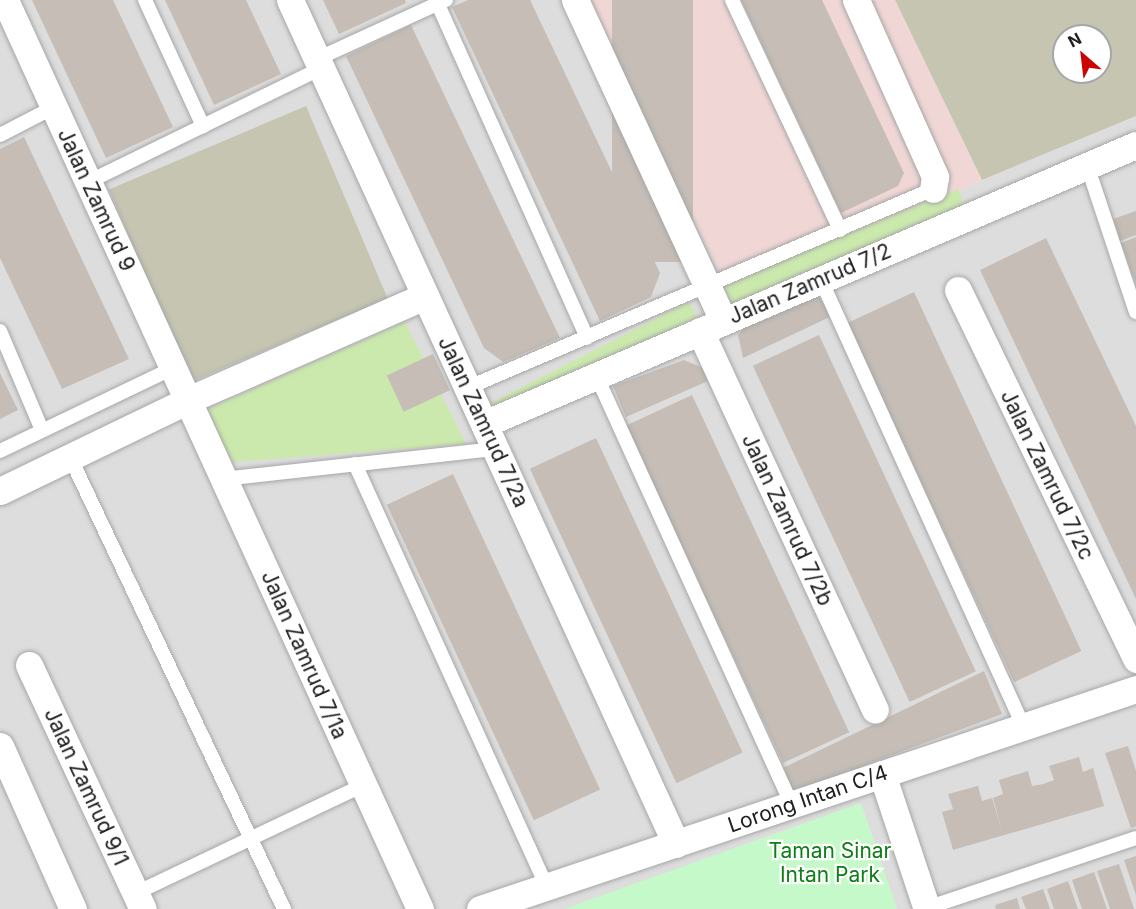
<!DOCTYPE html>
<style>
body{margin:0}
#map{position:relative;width:1136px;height:909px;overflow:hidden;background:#f0ede6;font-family:Inter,sans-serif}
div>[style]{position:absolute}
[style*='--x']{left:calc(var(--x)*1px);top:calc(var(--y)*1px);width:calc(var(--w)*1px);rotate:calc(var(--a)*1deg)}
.residential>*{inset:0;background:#dedddd}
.commercial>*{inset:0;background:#f0d7d6}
.construction>*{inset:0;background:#c5c5b2;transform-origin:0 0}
.grass>*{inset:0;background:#cbe9ad;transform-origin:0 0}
.park>*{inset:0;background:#c5f9c9}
.building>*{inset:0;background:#c5bdb6;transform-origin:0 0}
.roads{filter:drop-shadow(0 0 2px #a7a7a7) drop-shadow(0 0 2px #a7a7a7)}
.service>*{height:14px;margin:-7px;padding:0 7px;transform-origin:7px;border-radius:7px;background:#fff}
.minor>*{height:27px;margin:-13.5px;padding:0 13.5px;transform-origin:13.5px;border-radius:13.5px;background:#fff}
span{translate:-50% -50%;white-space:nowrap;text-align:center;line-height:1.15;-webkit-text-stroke:4.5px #fff;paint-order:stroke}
.street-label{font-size:21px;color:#202020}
.park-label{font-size:21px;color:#0e7e16}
.north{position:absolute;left:1052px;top:24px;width:60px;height:60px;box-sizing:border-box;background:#fff;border:2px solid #a6a6a6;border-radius:50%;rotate:332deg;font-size:16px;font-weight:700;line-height:24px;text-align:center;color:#202020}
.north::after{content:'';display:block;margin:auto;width:21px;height:27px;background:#cc0305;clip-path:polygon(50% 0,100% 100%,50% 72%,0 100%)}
</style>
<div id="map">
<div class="residential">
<i style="clip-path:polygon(0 0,588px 0,735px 301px,982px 180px,1136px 116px,1136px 909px,0 909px)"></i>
</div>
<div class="commercial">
<i style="clip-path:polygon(588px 0,895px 0,982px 180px,734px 302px)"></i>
</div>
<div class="construction">
<i style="clip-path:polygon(evenodd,895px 0,1136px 0,1136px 116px,982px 180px,895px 0,1064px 36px,1100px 36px,1100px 72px,1064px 72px,1064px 36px)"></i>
<i style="left:306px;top:106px;width:209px;height:214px;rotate:67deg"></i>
</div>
<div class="grass">
<i style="left:958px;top:189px;width:22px;height:253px;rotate:68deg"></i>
<i style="left:689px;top:302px;width:18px;height:220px;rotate:63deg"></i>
<i style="clip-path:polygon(405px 322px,466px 444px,233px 462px,197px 414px)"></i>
</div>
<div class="park">
<i style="clip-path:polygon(861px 803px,897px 909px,564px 909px)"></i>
</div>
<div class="building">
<i style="clip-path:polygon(32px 0,113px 0,173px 127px,106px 158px)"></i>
<i style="clip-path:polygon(165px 0,246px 0,281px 74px,214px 105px)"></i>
<i style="clip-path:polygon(323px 0,405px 0,406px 3px,339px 34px)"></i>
<i style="clip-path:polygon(468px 0,530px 0,660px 273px,651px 297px,600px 321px,452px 7px)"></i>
<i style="left:612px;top:0;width:81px;height:262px"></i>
<i style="clip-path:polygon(741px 0,822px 0,904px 173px,898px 186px,841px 213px)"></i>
<i style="clip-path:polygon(411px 25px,560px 338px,503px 362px,484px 348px,346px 56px)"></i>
<i style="clip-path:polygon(24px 137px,129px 359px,62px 389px,0 258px,0 149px)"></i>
<i style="clip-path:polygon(1136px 211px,1136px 235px,1120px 241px,1113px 219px)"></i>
<i style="clip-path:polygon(1136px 237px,1136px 284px,1121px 243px)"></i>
<i style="clip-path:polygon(1046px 238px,1136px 426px,1136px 599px,980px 270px)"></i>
<i style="left:914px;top:292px;width:396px;height:74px;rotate:65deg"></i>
<i style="clip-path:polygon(816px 294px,834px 315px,743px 358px,738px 335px,746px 325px)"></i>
<i style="left:819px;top:335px;width:371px;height:73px;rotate:65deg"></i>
<i style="left:433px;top:354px;width:40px;height:51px;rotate:65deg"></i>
<i style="clip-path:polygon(684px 360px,703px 368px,708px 381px,626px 417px,613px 386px)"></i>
<i style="clip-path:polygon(0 373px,18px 410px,0 419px)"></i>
<i style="left:692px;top:395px;width:372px;height:73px;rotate:65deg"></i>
<i style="left:596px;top:438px;width:347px;height:73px;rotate:65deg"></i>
<i style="left:453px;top:474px;width:348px;height:73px;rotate:65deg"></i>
<i style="clip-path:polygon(984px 671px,1002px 714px,791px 793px,783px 768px)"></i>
<i style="clip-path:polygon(1128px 746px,1136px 771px,1136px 826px,1131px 828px,1105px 753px)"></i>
<i style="clip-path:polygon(1079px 757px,1083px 772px,1093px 768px,1104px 806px,953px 850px,942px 812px,953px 809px,948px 794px,978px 786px,982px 801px,992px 798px,1002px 832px,993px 798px,1003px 794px,999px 780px,1028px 771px,1032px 786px,1043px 784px,1054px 780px,1049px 766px)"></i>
<i style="clip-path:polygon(1136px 856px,1136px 895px,1124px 860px)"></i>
<i style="clip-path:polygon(1119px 864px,1134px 909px,1110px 909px,1097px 871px)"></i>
<i style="clip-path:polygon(1094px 872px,1107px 909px,1082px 909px,1072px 880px)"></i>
<i style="clip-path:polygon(1068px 881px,1078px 909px,1054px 909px,1047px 889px)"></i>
<i style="clip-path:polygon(1043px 889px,1050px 909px,1026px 909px,1021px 897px)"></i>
<i style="clip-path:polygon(1017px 898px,1020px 909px,996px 909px,995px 905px)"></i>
</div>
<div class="roads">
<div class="service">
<i style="--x:145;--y:0;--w:139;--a:65.3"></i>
<i style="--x:436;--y:0;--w:370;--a:65.9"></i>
<i style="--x:732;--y:0;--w:254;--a:64.8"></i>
<i style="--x:317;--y:59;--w:142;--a:-24.6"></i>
<i style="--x:0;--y:135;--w:61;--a:-27.4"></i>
<i style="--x:1087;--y:165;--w:155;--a:71.6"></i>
<i style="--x:88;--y:182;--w:260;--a:-26"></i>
<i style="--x:821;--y:280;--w:491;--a:65.6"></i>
<i style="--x:0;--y:331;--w:108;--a:67"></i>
<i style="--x:596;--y:375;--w:473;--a:65.5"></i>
<i style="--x:467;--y:388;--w:507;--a:-23.12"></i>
<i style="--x:0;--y:451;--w:192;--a:-25.6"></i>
<i style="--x:70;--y:457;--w:500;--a:64.66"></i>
<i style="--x:355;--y:464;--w:465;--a:65.6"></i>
<i style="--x:223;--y:479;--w:274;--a:-6.3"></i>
<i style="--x:136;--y:893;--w:251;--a:-25.4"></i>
<i style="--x:927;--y:908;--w:220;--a:-18.5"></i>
</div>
<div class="minor">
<i style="--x:5;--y:0;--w:999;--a:65.46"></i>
<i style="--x:290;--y:0;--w:928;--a:65.42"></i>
<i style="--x:575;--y:0;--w:353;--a:65.2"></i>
<i style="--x:856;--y:0;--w:194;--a:65.9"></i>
<i style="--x:935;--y:177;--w:12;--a:99"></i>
<i style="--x:958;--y:290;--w:410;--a:64.2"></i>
<i style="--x:700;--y:331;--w:417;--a:65.2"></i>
<i style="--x:484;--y:424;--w:709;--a:-23.17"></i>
<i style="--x:0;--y:491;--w:209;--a:-25.8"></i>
<i style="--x:188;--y:400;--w:259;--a:-23.7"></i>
<i style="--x:29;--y:665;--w:269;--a:65"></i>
<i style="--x:0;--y:746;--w:179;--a:65.9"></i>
<i style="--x:882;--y:774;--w:142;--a:71.6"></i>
<i style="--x:480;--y:909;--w:692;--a:-18.54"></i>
</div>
</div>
<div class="street-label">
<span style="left:96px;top:200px;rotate:65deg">Jalan Zamrud 9</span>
<span style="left:810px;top:284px;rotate:-23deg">Jalan Zamrud 7/2</span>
<span style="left:483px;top:422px;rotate:65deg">Jalan Zamrud 7/2a</span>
<span style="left:1047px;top:475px;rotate:64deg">Jalan Zamrud 7/2c</span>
<span style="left:787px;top:520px;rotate:65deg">Jalan Zamrud 7/2b</span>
<span style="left:304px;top:655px;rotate:66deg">Jalan Zamrud 7/1a</span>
<span style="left:86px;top:787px;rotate:65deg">Jalan Zamrud 9/1</span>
<span style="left:808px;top:799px;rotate:-19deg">Lorong Intan C/4</span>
</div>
<div class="park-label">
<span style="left:830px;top:863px">Taman Sinar<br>Intan Park</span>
</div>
<div class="north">N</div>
</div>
